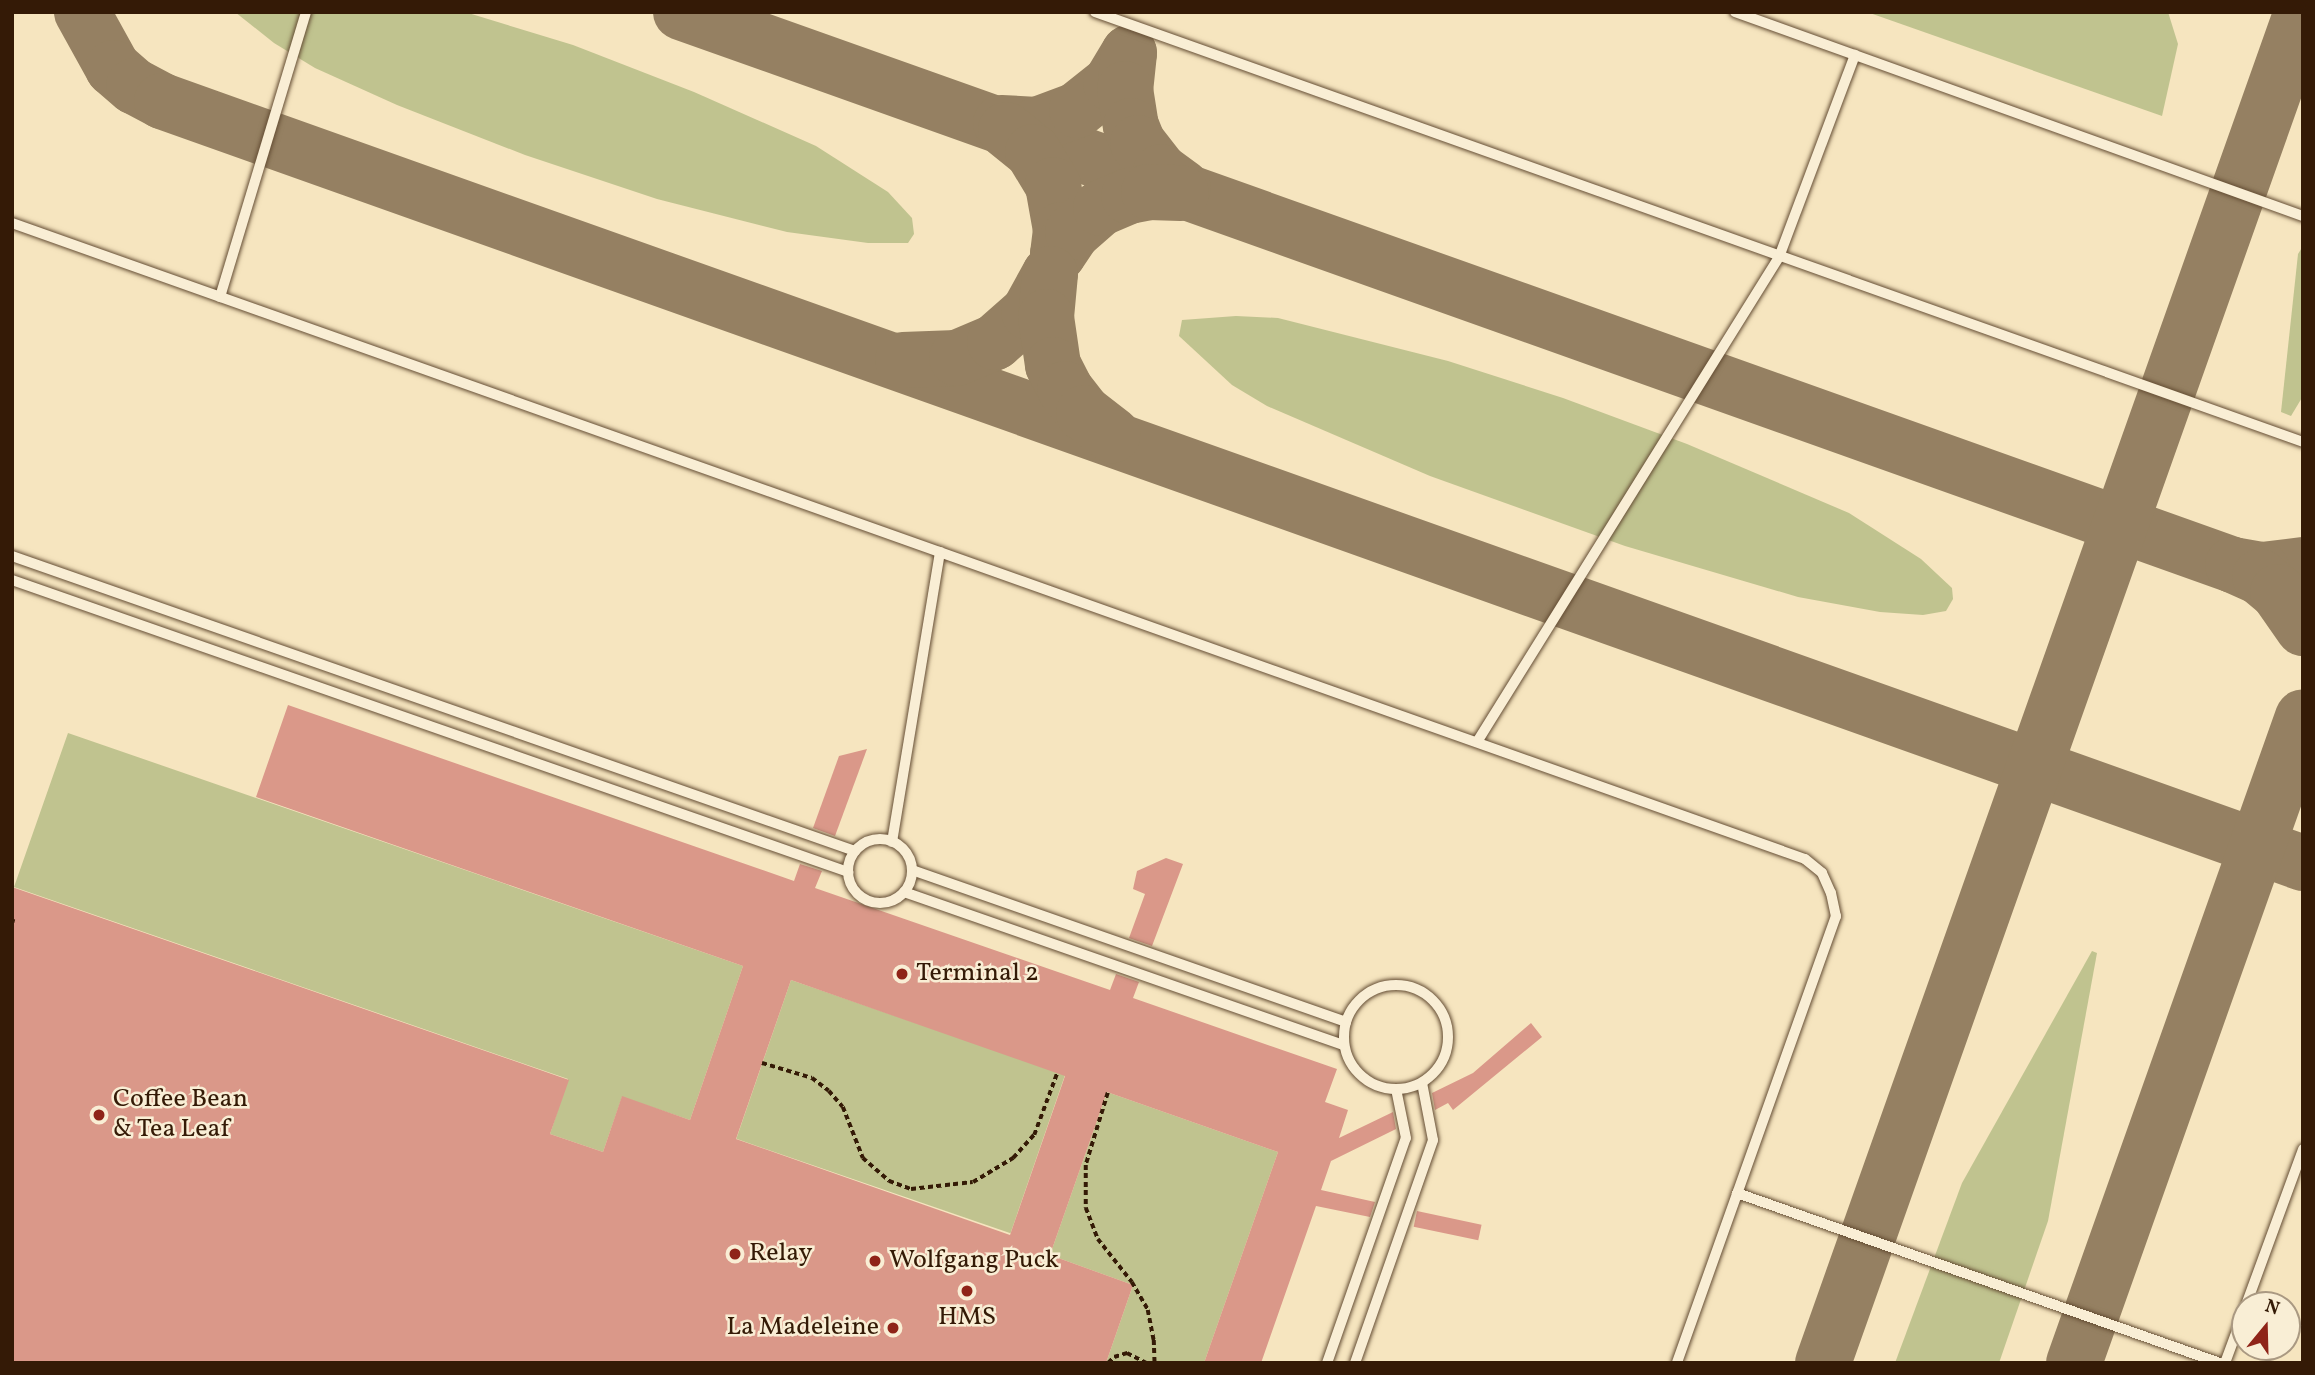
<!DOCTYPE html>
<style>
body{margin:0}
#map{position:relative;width:2315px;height:1375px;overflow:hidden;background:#f6e5bf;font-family:Vollkorn,serif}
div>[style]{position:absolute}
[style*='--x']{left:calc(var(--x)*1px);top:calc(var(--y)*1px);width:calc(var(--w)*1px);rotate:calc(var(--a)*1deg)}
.green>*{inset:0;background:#c0c38f;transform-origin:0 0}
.taxiway>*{height:56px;margin:-28px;padding:0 28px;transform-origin:28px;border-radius:28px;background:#958062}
.building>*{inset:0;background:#da9889;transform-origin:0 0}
.path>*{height:3.5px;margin-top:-1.75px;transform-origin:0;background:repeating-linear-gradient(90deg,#341a06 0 5px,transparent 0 8.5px)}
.roads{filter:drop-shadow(0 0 2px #644d34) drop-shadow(0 0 2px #644d34)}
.service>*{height:10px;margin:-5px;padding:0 5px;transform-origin:5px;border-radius:5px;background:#f9eed5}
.service>.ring{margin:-5px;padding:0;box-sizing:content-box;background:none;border:10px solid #f9eed5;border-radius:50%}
.dots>*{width:19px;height:19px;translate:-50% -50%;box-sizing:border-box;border:4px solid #f9eed5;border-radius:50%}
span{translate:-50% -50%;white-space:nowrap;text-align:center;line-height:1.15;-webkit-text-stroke:5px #f9eed5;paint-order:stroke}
.poi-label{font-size:26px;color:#341a06}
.left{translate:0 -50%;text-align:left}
.right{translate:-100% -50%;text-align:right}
.frame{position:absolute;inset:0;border:14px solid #341a06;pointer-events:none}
.north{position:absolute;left:2231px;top:1291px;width:70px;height:70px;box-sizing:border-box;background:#f9eed5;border:2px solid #aa9982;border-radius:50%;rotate:19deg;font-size:19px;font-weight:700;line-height:28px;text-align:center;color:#341a06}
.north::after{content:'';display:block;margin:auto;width:24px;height:32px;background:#8f2418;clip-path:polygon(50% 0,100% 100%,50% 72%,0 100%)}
</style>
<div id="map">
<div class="green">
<i style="clip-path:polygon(235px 12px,465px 12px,573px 45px,694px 92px,816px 146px,888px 192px,912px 218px,914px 234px,908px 243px,868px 243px,787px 232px,657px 199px,525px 155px,397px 105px,315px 68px,274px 43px)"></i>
<i style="clip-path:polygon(1867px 12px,2168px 12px,2178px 44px,2162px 116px)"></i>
<i style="clip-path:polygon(2303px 246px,2303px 396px,2291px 416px,2281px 412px,2298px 254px)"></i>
<i style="clip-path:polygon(1236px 316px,1278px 318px,1448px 361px,1563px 398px,1687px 444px,1849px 513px,1921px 559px,1952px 588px,1953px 599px,1946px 611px,1923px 615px,1880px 612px,1798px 597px,1625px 546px,1430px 476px,1267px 406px,1232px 385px,1179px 336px,1182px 320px)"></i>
<i style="clip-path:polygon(68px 733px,743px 966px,690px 1120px,622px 1097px,603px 1152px,550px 1134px,568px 1079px,14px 887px)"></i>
<i style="clip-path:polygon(2092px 951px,2097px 953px,2048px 1221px,1999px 1363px,1895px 1363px,1962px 1183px)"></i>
<i style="left:791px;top:980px;width:290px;height:168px;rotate:19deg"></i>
<i style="clip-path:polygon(1107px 1092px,1278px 1152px,1204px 1363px,1106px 1363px,1133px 1285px,1050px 1255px)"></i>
</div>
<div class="taxiway">
<i style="--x:82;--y:12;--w:64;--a:61"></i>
<i style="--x:113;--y:68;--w:28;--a:41"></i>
<i style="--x:134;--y:86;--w:32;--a:28"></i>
<i style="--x:162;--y:101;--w:2273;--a:19.59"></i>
<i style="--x:681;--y:12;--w:1648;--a:19.61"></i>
<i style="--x:1001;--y:123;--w:36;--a:3"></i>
<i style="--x:1037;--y:125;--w:43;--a:-20.6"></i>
<i style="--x:1077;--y:110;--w:43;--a:-38.5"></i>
<i style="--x:1111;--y:83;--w:35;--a:-59"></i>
<i style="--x:1129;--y:53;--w:36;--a:96"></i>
<i style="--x:1125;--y:89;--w:37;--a:81"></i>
<i style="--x:1131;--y:126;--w:18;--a:68"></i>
<i style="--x:1138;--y:143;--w:37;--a:52"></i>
<i style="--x:1161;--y:172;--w:27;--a:36"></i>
<i style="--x:1006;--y:130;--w:35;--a:39"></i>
<i style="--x:1033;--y:152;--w:39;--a:59"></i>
<i style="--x:1053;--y:185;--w:46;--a:79.9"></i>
<i style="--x:1061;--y:230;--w:24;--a:97"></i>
<i style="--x:1058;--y:254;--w:27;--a:-56"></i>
<i style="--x:1073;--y:232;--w:37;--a:-41"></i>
<i style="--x:1101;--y:208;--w:30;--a:-23"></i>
<i style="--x:1129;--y:196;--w:20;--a:-11"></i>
<i style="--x:1149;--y:192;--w:32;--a:2"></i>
<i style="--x:903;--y:360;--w:54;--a:-2.1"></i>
<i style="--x:957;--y:358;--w:41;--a:-22.8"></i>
<i style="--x:995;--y:342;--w:45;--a:-41.4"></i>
<i style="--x:1029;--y:312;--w:43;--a:-61.1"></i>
<i style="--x:1050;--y:274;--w:43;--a:95.3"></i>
<i style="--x:1046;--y:317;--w:49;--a:81.7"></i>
<i style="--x:1053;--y:365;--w:27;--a:63"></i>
<i style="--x:1065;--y:389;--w:31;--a:52"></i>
<i style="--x:1084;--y:413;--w:36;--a:38"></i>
<i style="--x:2303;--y:565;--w:41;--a:173"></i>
<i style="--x:2262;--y:570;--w:29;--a:-170"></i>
<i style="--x:2233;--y:565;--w:30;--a:24"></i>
<i style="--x:2260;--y:577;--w:23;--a:40"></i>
<i style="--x:2278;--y:592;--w:44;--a:55.2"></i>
<i style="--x:1823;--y:1363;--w:1433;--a:-70.48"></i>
<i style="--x:2074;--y:1363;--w:685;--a:-70.48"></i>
</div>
<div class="building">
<i style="clip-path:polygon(evenodd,288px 705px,794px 881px,800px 864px,822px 871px,815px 888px,1110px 990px,1116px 974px,1139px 982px,1133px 998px,1337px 1069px,1325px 1102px,1348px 1110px,1339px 1138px,1393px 1112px,1396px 1129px,1331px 1161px,1321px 1190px,1375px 1202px,1370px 1217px,1316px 1206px,1261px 1363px,1204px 1363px,1278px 1152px,1107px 1092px,1050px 1255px,1133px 1285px,1106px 1363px,12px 1363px,12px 887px,569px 1080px,550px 1134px,603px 1152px,622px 1096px,690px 1120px,743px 966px,256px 797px,288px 705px,791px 980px,1065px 1076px,1010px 1235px,736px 1139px,791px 980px)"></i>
<i style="clip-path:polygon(867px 749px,835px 836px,813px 828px,839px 756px)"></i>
<i style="clip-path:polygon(1166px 858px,1183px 864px,1152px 946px,1129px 938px,1145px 894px,1133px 889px,1137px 871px)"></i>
<i style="clip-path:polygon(1531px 1023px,1542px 1037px,1453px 1110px,1448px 1103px,1435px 1110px,1432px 1093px,1473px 1073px)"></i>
<i style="left:1417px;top:1211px;width:66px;height:16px;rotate:12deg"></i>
</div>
<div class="path">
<i style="--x:12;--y:923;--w:4;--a:-76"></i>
<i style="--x:762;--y:1063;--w:52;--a:16.7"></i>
<i style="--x:812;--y:1078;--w:21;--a:37"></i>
<i style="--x:829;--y:1091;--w:21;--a:49"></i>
<i style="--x:843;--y:1107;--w:55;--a:68.6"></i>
<i style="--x:863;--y:1158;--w:35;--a:41"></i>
<i style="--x:889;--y:1181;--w:23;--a:20"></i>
<i style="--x:911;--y:1189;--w:62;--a:-6.4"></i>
<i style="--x:973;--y:1182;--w:47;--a:-31"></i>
<i style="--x:1013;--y:1158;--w:31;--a:-48"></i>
<i style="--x:1034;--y:1135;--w:66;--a:-69.6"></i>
<i style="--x:1108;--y:1093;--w:75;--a:107"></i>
<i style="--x:1086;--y:1165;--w:43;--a:90"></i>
<i style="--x:1086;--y:1208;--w:33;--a:69"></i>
<i style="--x:1098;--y:1239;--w:55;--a:51.7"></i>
<i style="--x:1132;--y:1282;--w:32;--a:60"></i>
<i style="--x:1148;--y:1310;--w:31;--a:79"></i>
<i style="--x:1154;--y:1340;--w:23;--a:88"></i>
<i style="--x:1108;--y:1363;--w:8;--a:-45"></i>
<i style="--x:1114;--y:1357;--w:14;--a:-17"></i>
<i style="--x:1127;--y:1353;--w:22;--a:27"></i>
</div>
<div class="roads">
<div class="service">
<i style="--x:1095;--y:12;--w:1282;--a:19.59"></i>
<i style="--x:1735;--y:12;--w:604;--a:19.76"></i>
<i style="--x:12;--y:223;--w:1902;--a:19.53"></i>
<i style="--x:1805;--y:859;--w:22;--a:39"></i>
<i style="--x:1822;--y:873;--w:22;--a:66"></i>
<i style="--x:1831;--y:893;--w:24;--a:78"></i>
<i style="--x:1836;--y:916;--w:474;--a:109.6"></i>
<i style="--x:220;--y:297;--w:298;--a:-73.2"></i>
<i style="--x:12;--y:556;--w:893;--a:19.29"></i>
<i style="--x:12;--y:580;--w:886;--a:19.25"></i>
<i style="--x:1477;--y:742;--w:571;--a:-58.09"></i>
<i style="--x:1779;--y:257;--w:216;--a:-69.4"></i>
<i class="ring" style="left:848px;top:839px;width:54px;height:54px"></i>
<i style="--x:892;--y:842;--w:294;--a:-80.6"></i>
<i style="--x:912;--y:870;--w:460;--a:19.3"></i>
<i style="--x:904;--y:892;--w:466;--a:19.2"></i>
<i class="ring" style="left:1344px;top:985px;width:94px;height:94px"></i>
<i style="--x:1737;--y:1193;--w:512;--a:19.39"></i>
<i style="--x:2246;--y:1305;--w:166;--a:-69.9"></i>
<i style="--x:1327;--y:1363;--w:238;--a:-70.7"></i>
<i style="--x:1406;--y:1138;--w:50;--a:-101.5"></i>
<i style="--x:1355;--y:1363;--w:236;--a:-70.7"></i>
<i style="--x:1433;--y:1140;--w:58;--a:-100.9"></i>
<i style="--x:2225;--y:1363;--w:58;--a:-69.7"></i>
</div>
</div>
<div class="dots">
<i style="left:902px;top:974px;background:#8f2418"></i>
<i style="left:99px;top:1115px;background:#8f2418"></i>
<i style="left:735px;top:1254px;background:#8f2418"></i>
<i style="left:875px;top:1261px;background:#8f2418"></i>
<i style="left:967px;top:1291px;background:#8f2418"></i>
<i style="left:893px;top:1328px;background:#8f2418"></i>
</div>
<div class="poi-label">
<span class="left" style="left:916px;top:974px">Terminal 2</span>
<span class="left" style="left:113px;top:1115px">Coffee Bean<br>&amp; Tea Leaf</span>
<span class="left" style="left:749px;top:1254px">Relay</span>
<span class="left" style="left:889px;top:1261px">Wolfgang Puck</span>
<span style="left:967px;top:1318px">HMS</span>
<span class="right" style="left:879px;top:1328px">La Madeleine</span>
</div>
<div class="frame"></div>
<div class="north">N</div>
</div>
